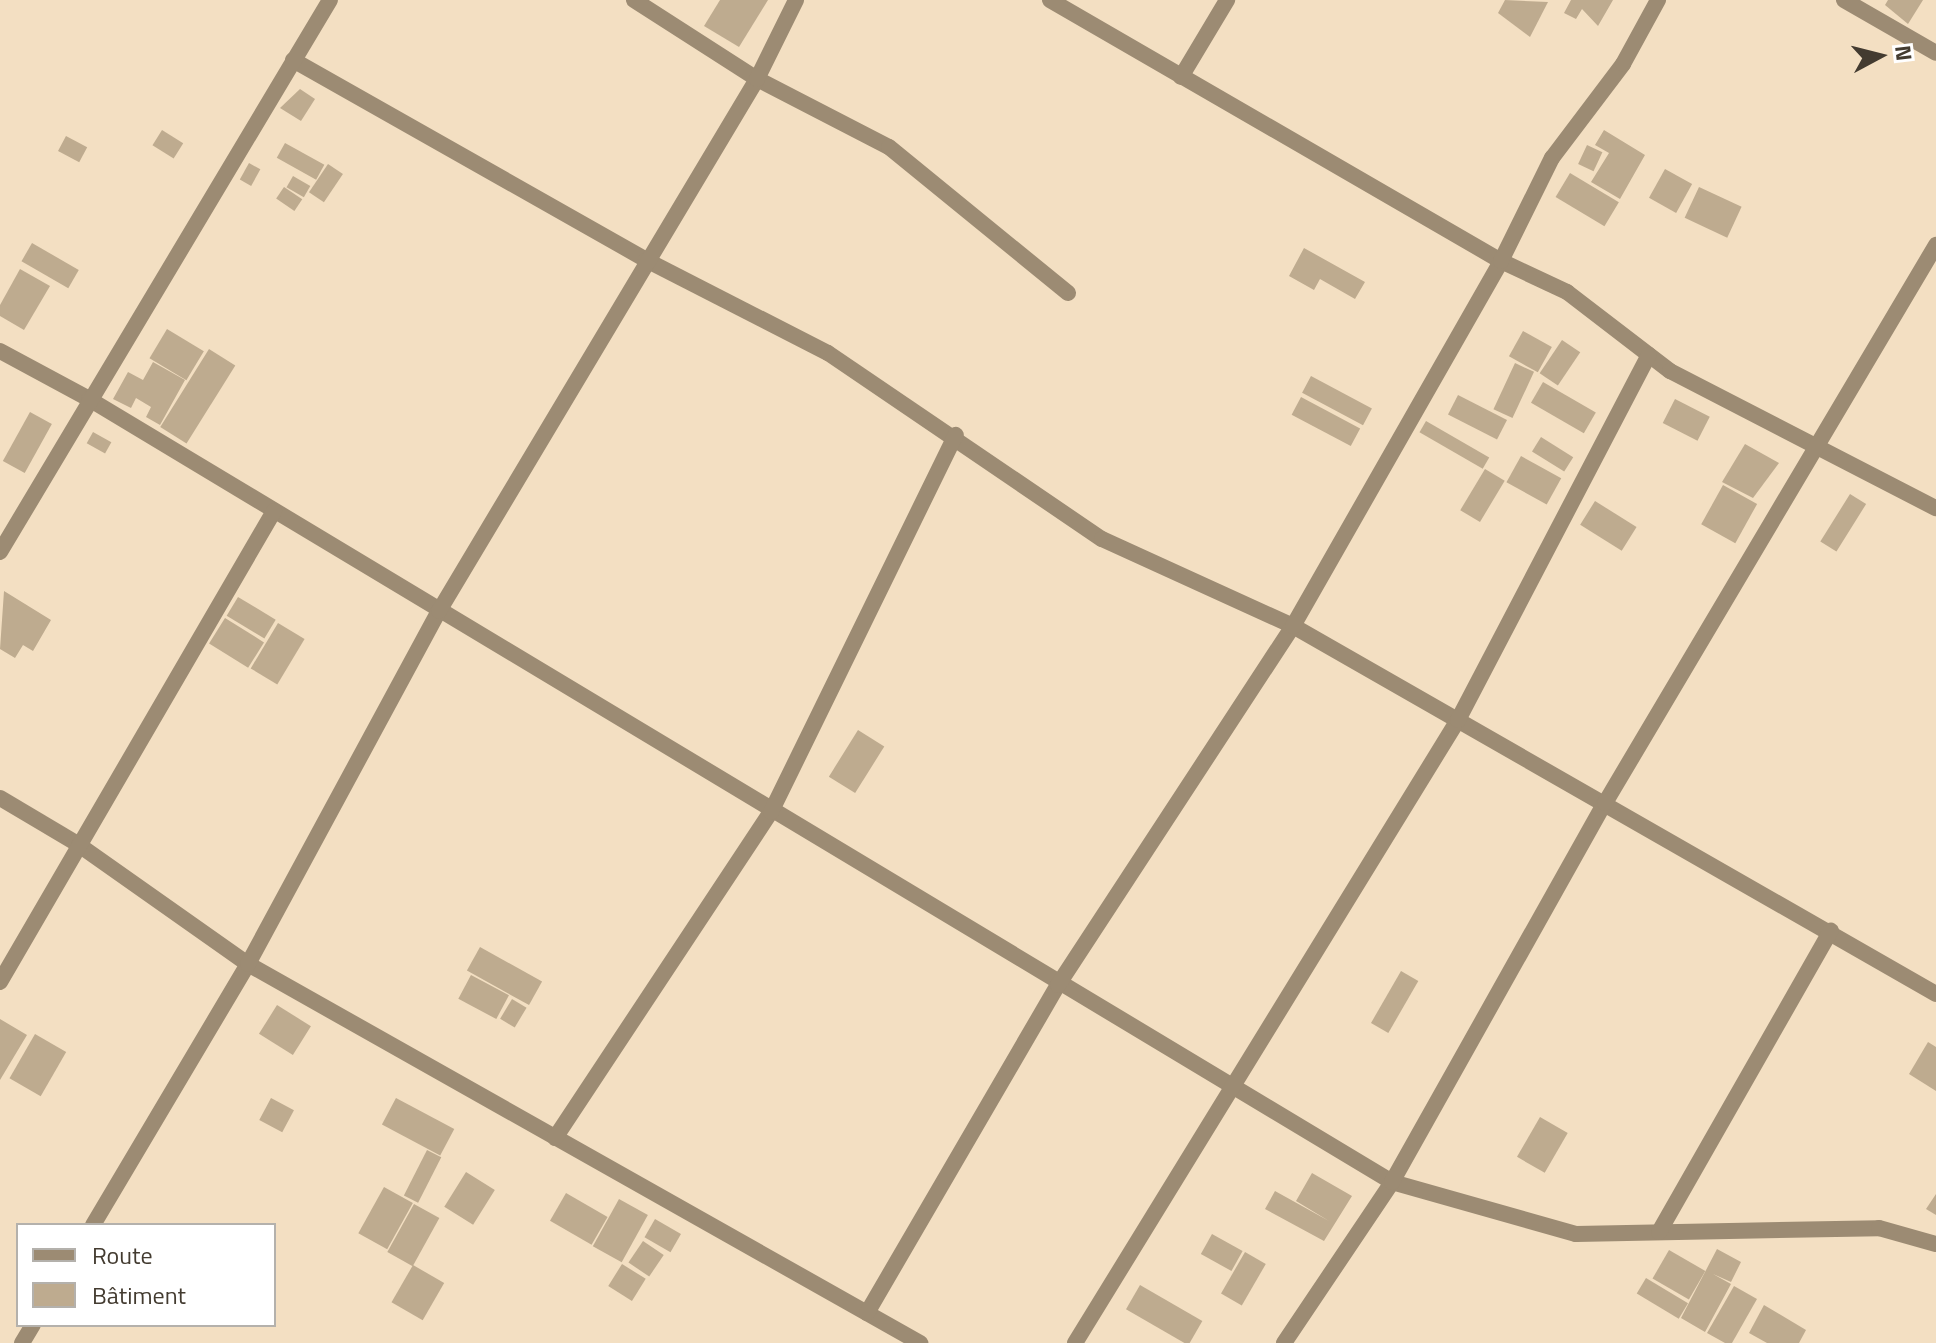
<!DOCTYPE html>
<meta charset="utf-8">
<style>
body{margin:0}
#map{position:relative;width:1936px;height:1343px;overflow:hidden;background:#f3dfc2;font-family:"Titillium Web",sans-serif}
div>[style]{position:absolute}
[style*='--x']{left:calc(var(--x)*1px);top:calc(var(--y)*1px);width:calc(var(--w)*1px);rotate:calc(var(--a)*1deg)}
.building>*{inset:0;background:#beab8f;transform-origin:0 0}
.street>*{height:16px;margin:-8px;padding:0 8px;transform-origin:8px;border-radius:8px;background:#9c8b73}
span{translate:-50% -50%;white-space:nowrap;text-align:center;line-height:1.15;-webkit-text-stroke:8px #fff;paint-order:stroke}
.legend{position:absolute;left:16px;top:1223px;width:260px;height:104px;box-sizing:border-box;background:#fff;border:2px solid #b4b1ac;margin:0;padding:10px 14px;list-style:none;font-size:24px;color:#433b30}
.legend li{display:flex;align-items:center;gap:16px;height:40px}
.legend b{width:40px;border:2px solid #b4b1ac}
.north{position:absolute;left:1840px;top:16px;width:80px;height:80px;-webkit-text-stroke:6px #fff;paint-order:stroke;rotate:83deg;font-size:22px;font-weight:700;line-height:32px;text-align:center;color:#433b30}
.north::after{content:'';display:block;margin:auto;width:28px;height:36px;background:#433b30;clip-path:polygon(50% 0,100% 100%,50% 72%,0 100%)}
</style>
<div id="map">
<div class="building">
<i style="clip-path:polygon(720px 0,768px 0,739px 47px,704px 26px)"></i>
<i style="clip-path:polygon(1505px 0,1548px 2px,1530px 37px,1498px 13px)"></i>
<i style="clip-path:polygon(1571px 0,1613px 0,1598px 26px,1582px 9px,1576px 19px,1564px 13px)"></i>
<i style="clip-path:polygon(1888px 0,1923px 0,1908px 24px,1885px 5px)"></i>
<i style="clip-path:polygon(300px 89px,315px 99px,301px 121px,280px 108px)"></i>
<i style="left:162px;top:130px;width:25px;height:18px;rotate:32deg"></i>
<i style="clip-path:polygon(1604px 130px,1645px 155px,1620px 199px,1591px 182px,1609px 153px,1595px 145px)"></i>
<i style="left:66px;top:136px;width:24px;height:17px;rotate:28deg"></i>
<i style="left:285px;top:143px;width:45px;height:17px;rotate:29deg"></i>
<i style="left:1587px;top:145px;width:17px;height:21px;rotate:25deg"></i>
<i style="left:249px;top:163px;width:13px;height:19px;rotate:29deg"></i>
<i style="left:328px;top:164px;width:18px;height:34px;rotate:34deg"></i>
<i style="left:1665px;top:169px;width:31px;height:33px;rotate:29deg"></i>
<i style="left:1570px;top:173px;width:57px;height:28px;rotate:31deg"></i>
<i style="left:293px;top:176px;width:20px;height:13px;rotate:30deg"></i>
<i style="left:284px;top:187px;width:22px;height:14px;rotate:34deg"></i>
<i style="left:1699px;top:187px;width:47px;height:34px;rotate:25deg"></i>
<i style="left:32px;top:243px;width:54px;height:21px;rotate:30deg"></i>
<i style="clip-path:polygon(1304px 248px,1365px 282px,1355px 299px,1320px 279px,1314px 290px,1289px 276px)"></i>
<i style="clip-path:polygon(20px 269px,50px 286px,24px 330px,0 316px,0 305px)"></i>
<i style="left:167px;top:329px;width:43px;height:34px;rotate:31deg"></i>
<i style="left:1523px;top:331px;width:33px;height:29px;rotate:29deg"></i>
<i style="left:1562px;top:340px;width:22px;height:40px;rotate:34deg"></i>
<i style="left:209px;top:349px;width:31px;height:92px;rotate:32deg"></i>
<i style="clip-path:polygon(153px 362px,185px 380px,160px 425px,146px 417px,151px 407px,136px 398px,131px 408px,113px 399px,128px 372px,143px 380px)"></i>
<i style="left:1515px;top:363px;width:21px;height:51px;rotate:25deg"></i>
<i style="left:1311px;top:376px;width:69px;height:19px;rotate:28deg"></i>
<i style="left:1543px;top:382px;width:61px;height:24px;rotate:30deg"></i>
<i style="left:1458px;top:395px;width:55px;height:22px;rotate:27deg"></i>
<i style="left:1301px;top:397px;width:67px;height:20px;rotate:28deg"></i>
<i style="left:1675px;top:399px;width:39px;height:27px;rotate:27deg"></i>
<i style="left:30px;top:412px;width:25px;height:56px;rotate:29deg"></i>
<i style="left:1426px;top:421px;width:73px;height:13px;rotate:30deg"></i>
<i style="left:93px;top:432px;width:21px;height:13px;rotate:29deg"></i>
<i style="left:1541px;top:437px;width:38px;height:17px;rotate:32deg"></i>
<i style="clip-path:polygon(1745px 444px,1779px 463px,1753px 498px,1722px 482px)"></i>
<i style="left:1521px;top:456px;width:46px;height:30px;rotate:29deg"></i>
<i style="left:1485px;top:469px;width:23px;height:48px;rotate:31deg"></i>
<i style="left:1723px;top:485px;width:39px;height:45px;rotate:29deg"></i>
<i style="left:1850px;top:494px;width:19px;height:56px;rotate:32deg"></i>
<i style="left:1595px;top:501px;width:49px;height:28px;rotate:32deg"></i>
<i style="clip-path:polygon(4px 591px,51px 620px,33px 651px,23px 645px,15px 658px,0 649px)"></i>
<i style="left:238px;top:597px;width:44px;height:22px;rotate:31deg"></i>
<i style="left:225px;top:618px;width:46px;height:30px;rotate:32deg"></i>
<i style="left:278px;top:623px;width:31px;height:53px;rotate:31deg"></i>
<i style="left:858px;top:730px;width:31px;height:55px;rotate:32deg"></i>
<i style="left:480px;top:947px;width:71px;height:27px;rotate:29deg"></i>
<i style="left:1401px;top:971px;width:20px;height:60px;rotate:30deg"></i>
<i style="left:471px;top:975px;width:43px;height:27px;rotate:28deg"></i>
<i style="left:512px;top:999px;width:17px;height:23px;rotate:31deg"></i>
<i style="left:277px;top:1005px;width:40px;height:34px;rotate:32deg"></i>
<i style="clip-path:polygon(0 1019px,27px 1035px,0 1080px)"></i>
<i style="left:35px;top:1034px;width:36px;height:51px;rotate:30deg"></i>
<i style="clip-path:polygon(1928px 1042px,1936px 1047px,1936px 1091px,1909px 1074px)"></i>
<i style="left:271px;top:1098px;width:26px;height:25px;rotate:28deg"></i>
<i style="left:396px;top:1098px;width:66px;height:30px;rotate:28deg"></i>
<i style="left:1540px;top:1117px;width:32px;height:46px;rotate:30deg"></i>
<i style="left:427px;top:1150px;width:16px;height:51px;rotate:27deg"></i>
<i style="left:466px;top:1172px;width:34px;height:41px;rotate:32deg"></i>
<i style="clip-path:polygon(1312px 1173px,1352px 1196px,1324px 1241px,1265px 1209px,1275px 1191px,1329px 1221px,1296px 1201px)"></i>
<i style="left:384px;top:1187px;width:33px;height:53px;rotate:29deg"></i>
<i style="left:566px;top:1193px;width:48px;height:32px;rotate:30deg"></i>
<i style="clip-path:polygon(1936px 1194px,1936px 1215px,1926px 1209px)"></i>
<i style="left:619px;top:1199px;width:33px;height:54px;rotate:29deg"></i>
<i style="left:414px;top:1204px;width:29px;height:55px;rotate:29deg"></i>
<i style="left:655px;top:1219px;width:30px;height:21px;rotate:30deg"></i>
<i style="left:1212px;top:1234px;width:35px;height:23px;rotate:29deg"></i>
<i style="left:643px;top:1241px;width:25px;height:26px;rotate:34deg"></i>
<i style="clip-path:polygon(1717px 1249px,1741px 1262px,1731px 1282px,1713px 1274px,1731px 1284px,1705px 1332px,1681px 1318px)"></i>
<i style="left:1669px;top:1250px;width:42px;height:33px;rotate:30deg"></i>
<i style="left:1245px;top:1252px;width:24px;height:48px;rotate:30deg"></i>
<i style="left:622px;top:1264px;width:28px;height:26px;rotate:32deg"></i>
<i style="left:413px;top:1265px;width:36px;height:43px;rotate:30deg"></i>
<i style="left:1646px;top:1278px;width:49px;height:18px;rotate:31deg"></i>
<i style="left:1140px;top:1285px;width:72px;height:28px;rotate:30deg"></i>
<i style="clip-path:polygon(1734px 1286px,1757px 1299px,1732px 1343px,1725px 1343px,1707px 1333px)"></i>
<i style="clip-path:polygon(1764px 1305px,1806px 1330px,1799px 1343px,1767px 1343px,1749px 1333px)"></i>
</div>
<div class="street">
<i style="--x:634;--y:0;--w:146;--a:32.7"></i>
<i style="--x:757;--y:79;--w:148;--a:27.3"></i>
<i style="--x:889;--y:147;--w:231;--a:39.2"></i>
<i style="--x:1050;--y:0;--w:521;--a:30.06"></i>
<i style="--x:1501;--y:261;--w:73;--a:25.2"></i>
<i style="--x:1567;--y:292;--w:130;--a:37.5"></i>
<i style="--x:1670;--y:371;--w:299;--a:27.3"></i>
<i style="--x:1844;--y:0;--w:106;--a:29.9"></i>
<i style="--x:293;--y:60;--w:406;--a:29.5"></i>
<i style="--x:646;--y:260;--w:204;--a:27.1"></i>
<i style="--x:828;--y:353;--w:331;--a:34.2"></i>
<i style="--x:1102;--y:539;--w:210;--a:24.5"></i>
<i style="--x:1293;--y:626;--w:741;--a:29.78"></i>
<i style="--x:1181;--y:77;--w:90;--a:-59.1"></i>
<i style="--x:0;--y:351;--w:101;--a:28.3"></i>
<i style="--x:89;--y:399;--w:1520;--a:31"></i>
<i style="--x:1392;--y:1182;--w:191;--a:15.8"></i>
<i style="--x:1576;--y:1234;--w:303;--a:-1.1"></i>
<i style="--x:1879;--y:1228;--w:59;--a:15.7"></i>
<i style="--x:0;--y:552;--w:643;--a:-59.13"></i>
<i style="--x:0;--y:798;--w:92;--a:30.7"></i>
<i style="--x:79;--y:845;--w:207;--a:35.2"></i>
<i style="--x:248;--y:964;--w:772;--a:29.42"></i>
<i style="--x:0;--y:982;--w:545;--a:-59.81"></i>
<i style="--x:555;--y:1138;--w:391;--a:-56.5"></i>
<i style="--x:771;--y:812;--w:420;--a:-63.9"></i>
<i style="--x:93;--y:1225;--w:304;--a:-59.3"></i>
<i style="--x:248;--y:964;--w:401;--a:-61.6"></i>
<i style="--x:439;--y:611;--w:620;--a:-59.13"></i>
<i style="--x:757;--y:79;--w:88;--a:-63.7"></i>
<i style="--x:1659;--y:1232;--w:347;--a:-60.3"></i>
<i style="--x:867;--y:1313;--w:380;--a:-59.8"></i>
<i style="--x:1058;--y:985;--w:429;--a:-56.8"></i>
<i style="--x:1293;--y:626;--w:420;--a:-60.3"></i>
<i style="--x:1501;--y:261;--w:115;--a:-63.7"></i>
<i style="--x:1552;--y:158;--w:118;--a:-52.9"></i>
<i style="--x:1623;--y:64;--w:73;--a:-61.3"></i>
<i style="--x:22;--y:1343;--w:21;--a:-59"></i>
<i style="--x:1075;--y:1343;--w:731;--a:-58.42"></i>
<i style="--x:1458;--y:720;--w:412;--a:-62.4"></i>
<i style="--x:1284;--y:1343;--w:194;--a:-56.1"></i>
<i style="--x:1392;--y:1182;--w:435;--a:-60.7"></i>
<i style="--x:1605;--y:803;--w:649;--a:-59.32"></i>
</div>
<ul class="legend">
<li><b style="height:10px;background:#9c8b73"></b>Route</li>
<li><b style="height:22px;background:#beab8f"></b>Bâtiment</li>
</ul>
<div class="north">N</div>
</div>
